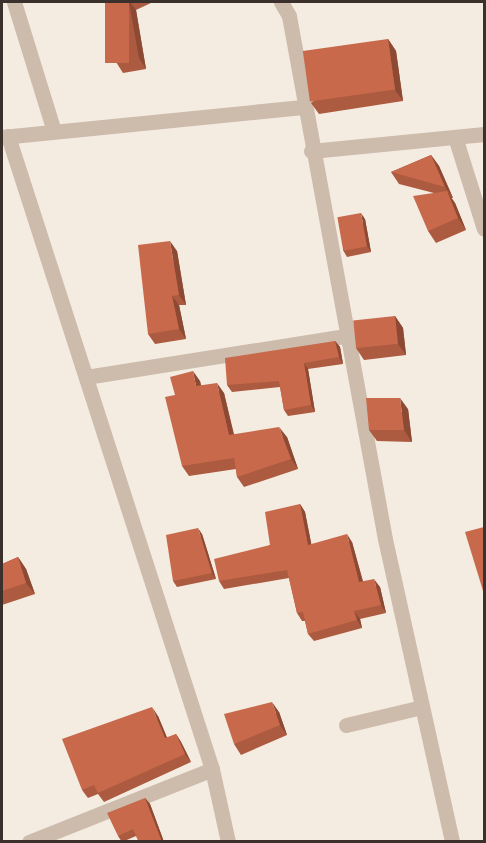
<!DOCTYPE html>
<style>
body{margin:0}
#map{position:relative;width:486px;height:843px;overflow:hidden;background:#f4ebe1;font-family:Helvetica,sans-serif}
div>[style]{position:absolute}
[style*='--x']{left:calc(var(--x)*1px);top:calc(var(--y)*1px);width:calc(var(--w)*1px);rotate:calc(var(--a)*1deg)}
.street>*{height:15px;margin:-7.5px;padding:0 7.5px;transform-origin:7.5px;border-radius:7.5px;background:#cdbbac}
.wall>*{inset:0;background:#ac5a40}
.shaded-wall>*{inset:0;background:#8c4a34}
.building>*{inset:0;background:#c8694b;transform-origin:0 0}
span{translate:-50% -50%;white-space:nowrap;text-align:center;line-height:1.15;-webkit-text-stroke:4.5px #fbf5ee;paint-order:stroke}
.frame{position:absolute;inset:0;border:3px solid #3b302b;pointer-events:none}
</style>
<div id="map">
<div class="street">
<i style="--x:14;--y:2;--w:135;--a:72.8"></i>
<i style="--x:281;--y:2;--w:16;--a:60"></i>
<i style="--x:289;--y:16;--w:532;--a:79.6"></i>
<i style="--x:385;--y:539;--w:310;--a:77.5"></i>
<i style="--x:8;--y:136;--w:665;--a:72.14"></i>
<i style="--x:212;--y:769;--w:75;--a:77.6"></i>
<i style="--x:2;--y:137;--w:302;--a:-5.7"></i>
<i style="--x:455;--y:137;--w:96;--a:72.5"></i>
<i style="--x:311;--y:151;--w:174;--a:-5.6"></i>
<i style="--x:86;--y:377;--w:263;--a:-9"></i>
<i style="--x:346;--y:725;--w:78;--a:-13.3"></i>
<i style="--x:29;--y:842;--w:197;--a:-21.7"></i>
</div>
<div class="wall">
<i style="clip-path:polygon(105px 2px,153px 2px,136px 10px,146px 69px,123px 73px,116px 62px)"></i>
<i style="clip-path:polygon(388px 39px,396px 51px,403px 101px,319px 114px,311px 103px)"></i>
<i style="clip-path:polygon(431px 155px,439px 166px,453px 198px,451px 198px,455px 203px,466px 230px,436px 243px,428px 231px,434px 193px,399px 184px,391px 172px)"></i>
<i style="clip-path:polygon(365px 219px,371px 252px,347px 257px,343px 250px)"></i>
<i style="clip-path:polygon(177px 251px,186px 305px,179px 305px,186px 339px,155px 344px,148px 334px)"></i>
<i style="clip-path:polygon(395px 316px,403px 328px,406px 355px,364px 360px,356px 348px)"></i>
<i style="clip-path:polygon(335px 341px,340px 347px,343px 364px,308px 369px,315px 412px,288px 416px,284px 410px,280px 387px,232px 392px,227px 385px)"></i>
<i style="clip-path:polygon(200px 381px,201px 385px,224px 393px,234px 434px,287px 437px,298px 469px,244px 487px,237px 477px,236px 469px,189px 476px,182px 466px)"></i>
<i style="clip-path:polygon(408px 409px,412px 442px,377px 441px,369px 430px)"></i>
<i style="clip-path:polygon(300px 504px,305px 512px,311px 544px,352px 542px,363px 581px,380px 587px,386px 613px,360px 619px,362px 628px,314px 641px,308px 634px,305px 621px,302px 621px,297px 613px,289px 578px,224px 589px,219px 581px,270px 545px)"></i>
<i style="clip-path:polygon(202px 534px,216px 579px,177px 587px,173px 581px)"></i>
<i style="clip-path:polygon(18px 557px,26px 569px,35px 594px,2px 605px,2px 564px)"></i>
<i style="clip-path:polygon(279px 712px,287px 735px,241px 755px,234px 744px)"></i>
<i style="clip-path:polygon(158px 716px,167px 738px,176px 734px,181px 742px,191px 762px,104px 802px,98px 794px,88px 798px,82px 790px)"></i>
<i style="clip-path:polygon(145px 798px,150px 804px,164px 842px,139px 842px,136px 836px,122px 842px,118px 836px)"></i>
</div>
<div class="shaded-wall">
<i style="clip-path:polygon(129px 2px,130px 2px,136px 10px,146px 69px,139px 58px)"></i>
<i style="clip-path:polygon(388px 39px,396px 51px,403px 101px,395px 90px)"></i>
<i style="clip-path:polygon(431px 155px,439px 166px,453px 198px,445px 187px)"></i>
<i style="clip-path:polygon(447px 191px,455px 203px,466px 230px,458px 218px)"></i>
<i style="clip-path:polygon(361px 213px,365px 219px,371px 252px,367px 246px)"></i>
<i style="clip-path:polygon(170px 241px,177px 251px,186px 305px,179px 295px)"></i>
<i style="clip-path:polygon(172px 296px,179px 305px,186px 339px,179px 329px)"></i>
<i style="clip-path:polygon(395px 316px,403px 328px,406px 355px,398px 344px)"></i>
<i style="clip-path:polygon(335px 341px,340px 347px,343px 364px,339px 357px)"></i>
<i style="clip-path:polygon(304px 363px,308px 369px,315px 412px,311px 405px)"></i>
<i style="clip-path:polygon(193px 371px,200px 381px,203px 396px,196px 386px)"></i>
<i style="clip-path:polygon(217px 383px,224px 393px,236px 445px,229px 435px)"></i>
<i style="clip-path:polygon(400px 398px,408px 409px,412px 442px,404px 430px)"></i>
<i style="clip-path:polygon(279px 427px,287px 437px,298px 469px,291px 459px)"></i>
<i style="clip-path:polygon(300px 504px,305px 512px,313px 552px,308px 545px)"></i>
<i style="clip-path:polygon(198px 528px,202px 534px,216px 579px,212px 573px)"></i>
<i style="clip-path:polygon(347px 534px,352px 542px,365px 590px,359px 582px)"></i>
<i style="clip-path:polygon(18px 557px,26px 569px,35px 594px,26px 583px)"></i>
<i style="clip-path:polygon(374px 579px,380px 587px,386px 613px,381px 605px)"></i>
<i style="clip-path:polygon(354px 611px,360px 619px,362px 628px,357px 620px)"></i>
<i style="clip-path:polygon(272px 702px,279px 712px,287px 735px,280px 725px)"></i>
<i style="clip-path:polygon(152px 707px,158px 716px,171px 747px,165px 738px)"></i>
<i style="clip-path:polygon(176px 734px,181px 742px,191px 762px,185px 754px)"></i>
<i style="clip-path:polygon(145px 798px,150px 804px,164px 842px,162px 842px)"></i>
</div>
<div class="building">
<i style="left:105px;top:2px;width:24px;height:61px"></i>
<i style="left:388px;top:39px;width:51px;height:86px;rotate:82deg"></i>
<i style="clip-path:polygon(431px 155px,445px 187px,391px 172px)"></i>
<i style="clip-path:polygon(447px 191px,458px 218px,428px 231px,413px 196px)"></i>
<i style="left:361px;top:213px;width:34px;height:24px;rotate:80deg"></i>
<i style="clip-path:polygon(170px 241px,179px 295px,172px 296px,179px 329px,148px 334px,138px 245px)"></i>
<i style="left:395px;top:316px;width:28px;height:42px;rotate:84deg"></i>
<i style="clip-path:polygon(335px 341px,339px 357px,304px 363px,311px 405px,284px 410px,279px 381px,227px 385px,225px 358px)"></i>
<i style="clip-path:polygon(193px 371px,196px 386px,217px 383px,229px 435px,279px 427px,291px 459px,237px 477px,234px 458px,182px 466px,165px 397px,175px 395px,170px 377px)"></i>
<i style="clip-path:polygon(366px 398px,400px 398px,404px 430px,369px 430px)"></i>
<i style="clip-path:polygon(300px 504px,308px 545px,347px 534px,359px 582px,374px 579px,381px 605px,354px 611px,357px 620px,308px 634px,303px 612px,297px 613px,287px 570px,219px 581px,214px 559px,270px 545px,265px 512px)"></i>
<i style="clip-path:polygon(484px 527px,484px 594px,465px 532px)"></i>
<i style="clip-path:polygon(198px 528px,212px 573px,173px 581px,166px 535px)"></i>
<i style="clip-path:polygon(18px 557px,26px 583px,2px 591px,2px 564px)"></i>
<i style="clip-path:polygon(272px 702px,280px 725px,234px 744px,224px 714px)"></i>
<i style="clip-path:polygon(152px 707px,165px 738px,176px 734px,185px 754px,98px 793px,94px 785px,82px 790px,62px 739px)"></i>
<i style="clip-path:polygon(145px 798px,162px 842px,139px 842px,133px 829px,118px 836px,107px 813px)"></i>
</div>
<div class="frame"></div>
</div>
